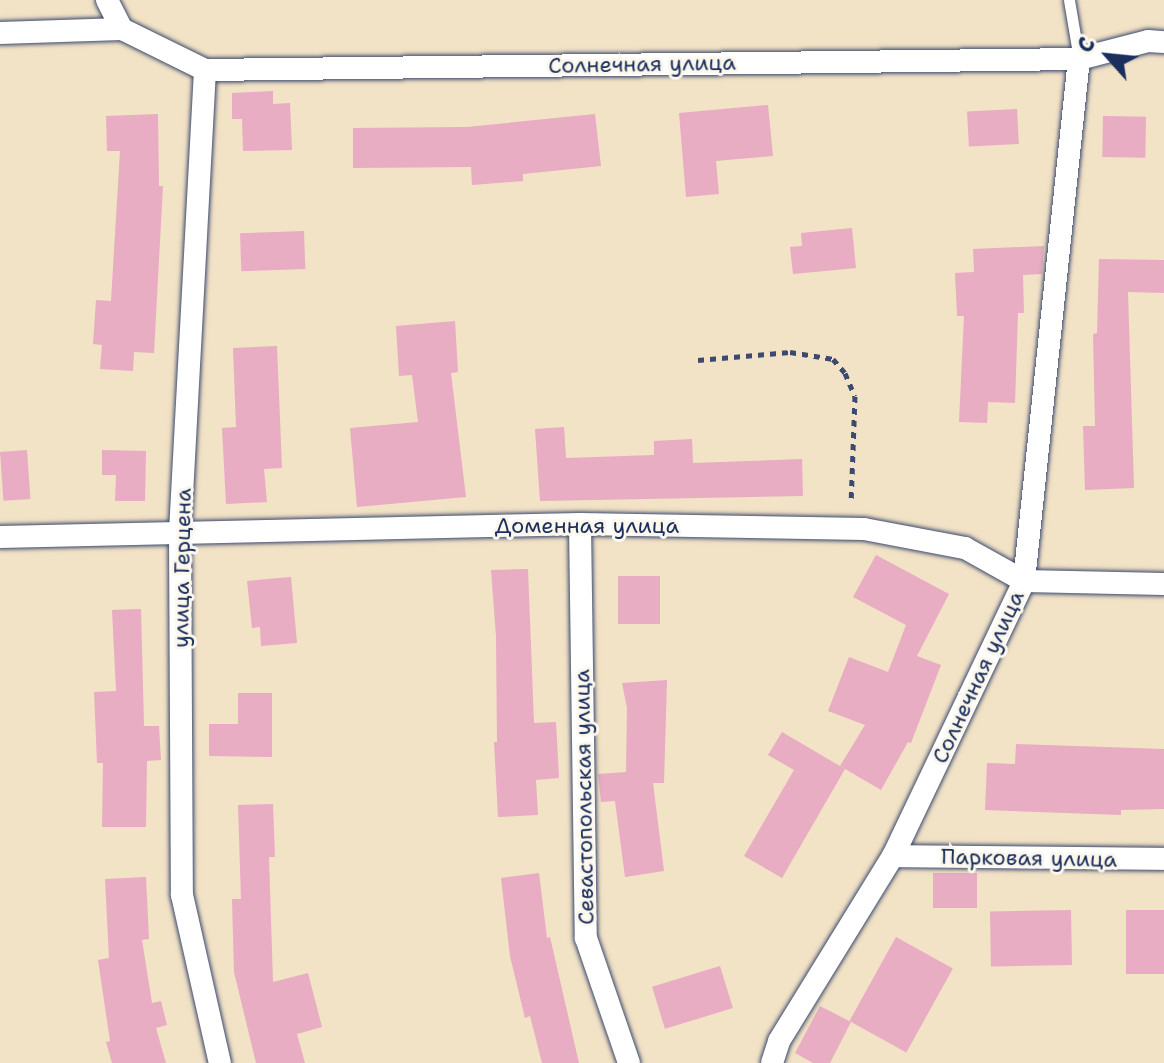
<!DOCTYPE html>
<meta charset="utf-8">
<style>
body{margin:0}
#map{position:relative;width:1164px;height:1063px;overflow:hidden;background:#f2e2c6;font-family:"Shantell Sans",sans-serif}
div>[style]{position:absolute}
[style*='--x']{left:calc(var(--x)*1px);top:calc(var(--y)*1px);width:calc(var(--w)*1px);rotate:calc(var(--a)*1deg)}
.building>*{inset:0;background:#e8acc3;transform-origin:0 0}
.path>*{height:5px;margin-top:-2.5px;transform-origin:0;background:repeating-linear-gradient(90deg,#3b4a6e 0 6px,transparent 0 12px)}
.roads{filter:drop-shadow(0 0 2px #3b4a6e) drop-shadow(0 0 2px #3b4a6e)}
.lane>*{height:11px;margin:-5.5px;padding:0 5.5px;transform-origin:5.5px;border-radius:5.5px;background:#fff}
.street>*{height:22px;margin:-11px;padding:0 11px;transform-origin:11px;border-radius:11px;background:#fff}
span{translate:-50% -50%;white-space:nowrap;text-align:center;line-height:1.15;-webkit-text-stroke:6px #fbf7ec;paint-order:stroke}
.street-label{font-size:22px;color:#1b2f5e}
.north{position:absolute;left:1068px;top:16px;width:80px;height:80px;-webkit-text-stroke:6px #fbf7ec;paint-order:stroke;rotate:297deg;font-size:22px;font-weight:700;line-height:32px;text-align:center;color:#1b2f5e}
.north::after{content:'';display:block;margin:auto;width:28px;height:36px;background:#1b2f5e;clip-path:polygon(50% 0,100% 100%,50% 72%,0 100%)}
</style>
<div id="map">
<div class="building">
<i style="clip-path:polygon(273px 91px,273px 104px,290px 103px,292px 150px,243px 151px,242px 119px,232px 119px,232px 93px)"></i>
<i style="clip-path:polygon(768px 105px,773px 156px,716px 161px,719px 194px,686px 197px,679px 113px)"></i>
<i style="left:1017px;top:109px;width:35px;height:50px;rotate:87deg"></i>
<i style="clip-path:polygon(158px 114px,159px 186px,163px 186px,154px 353px,134px 352px,133px 371px,100px 369px,102px 345px,93px 344px,96px 300px,111px 301px,120px 151px,107px 151px,106px 116px)"></i>
<i style="clip-path:polygon(595px 114px,601px 166px,523px 174px,523px 181px,472px 185px,471px 167px,353px 168px,353px 128px,467px 127px)"></i>
<i style="left:1103px;top:116px;width:43px;height:41px;rotate:1deg"></i>
<i style="clip-path:polygon(852px 228px,856px 268px,793px 274px,790px 247px,802px 246px,801px 233px)"></i>
<i style="left:304px;top:231px;width:38px;height:64px;rotate:88deg"></i>
<i style="clip-path:polygon(1044px 246px,1042px 274px,1023px 275px,1024px 313px,1018px 313px,1015px 403px,988px 402px,987px 423px,959px 422px,964px 316px,957px 316px,955px 273px,974px 272px,973px 249px)"></i>
<i style="clip-path:polygon(1099px 259px,1164px 260px,1164px 293px,1128px 292px,1134px 488px,1085px 490px,1083px 426px,1095px 426px,1093px 334px,1097px 333px)"></i>
<i style="clip-path:polygon(455px 321px,458px 372px,451px 373px,466px 497px,357px 507px,350px 428px,418px 422px,412px 375px,399px 376px,396px 326px)"></i>
<i style="clip-path:polygon(277px 346px,282px 468px,264px 469px,267px 502px,226px 504px,222px 428px,236px 427px,233px 348px)"></i>
<i style="clip-path:polygon(564px 427px,566px 458px,654px 455px,654px 441px,692px 439px,693px 463px,802px 459px,803px 496px,540px 501px,535px 429px)"></i>
<i style="left:27px;top:450px;width:49px;height:27px;rotate:86deg"></i>
<i style="clip-path:polygon(102px 450px,146px 451px,145px 501px,115px 501px,116px 475px,102px 475px)"></i>
<i style="clip-path:polygon(876px 555px,949px 594px,917px 656px,941px 665px,911px 743px,908px 742px,881px 790px,840px 766px,865px 725px,828px 711px,849px 657px,888px 672px,906px 625px,853px 597px)"></i>
<i style="clip-path:polygon(528px 569px,534px 723px,556px 722px,559px 778px,536px 780px,538px 815px,498px 817px,494px 742px,497px 742px,496px 636px,491px 570px)"></i>
<i style="left:618px;top:576px;width:42px;height:48px"></i>
<i style="clip-path:polygon(291px 577px,297px 643px,261px 646px,260px 627px,252px 628px,247px 581px)"></i>
<i style="clip-path:polygon(141px 609px,144px 726px,159px 726px,161px 760px,147px 761px,146px 827px,102px 827px,103px 763px,97px 763px,94px 692px,116px 691px,112px 610px)"></i>
<i style="clip-path:polygon(667px 680px,664px 783px,653px 783px,664px 871px,625px 877px,615px 801px,601px 802px,598px 774px,626px 772px,627px 708px,622px 683px)"></i>
<i style="clip-path:polygon(238px 693px,272px 693px,272px 757px,209px 756px,209px 724px,238px 724px)"></i>
<i style="clip-path:polygon(782px 732px,845px 769px,782px 878px,744px 856px,794px 770px,768px 755px)"></i>
<i style="clip-path:polygon(1016px 744px,1164px 749px,1164px 809px,1121px 810px,1121px 815px,985px 810px,987px 763px,1015px 764px)"></i>
<i style="clip-path:polygon(273px 804px,275px 857px,269px 857px,273px 982px,308px 973px,322px 1027px,297px 1034px,305px 1063px,256px 1063px,234px 972px,232px 899px,241px 899px,238px 805px)"></i>
<i style="clip-path:polygon(539px 873px,547px 938px,550px 937px,579px 1063px,542px 1063px,530px 1016px,525px 1018px,510px 956px,501px 878px)"></i>
<i style="left:933px;top:873px;width:44px;height:35px"></i>
<i style="clip-path:polygon(146px 877px,149px 939px,142px 940px,152px 1003px,161px 1001px,167px 1025px,156px 1028px,166px 1063px,112px 1063px,106px 1042px,110px 1041px,98px 960px,109px 958px,105px 879px)"></i>
<i style="left:1071px;top:910px;width:55px;height:81px;rotate:89deg"></i>
<i style="left:1126px;top:910px;width:38px;height:64px"></i>
<i style="left:896px;top:937px;width:65px;height:96px;rotate:29deg"></i>
<i style="left:720px;top:966px;width:44px;height:71px;rotate:73deg"></i>
<i style="clip-path:polygon(820px 1006px,851px 1022px,830px 1063px,813px 1063px,795px 1053px)"></i>
</div>
<div class="path">
<i style="--x:698;--y:360;--w:92;--a:-5"></i>
<i style="--x:790;--y:352;--w:44;--a:9.2"></i>
<i style="--x:833;--y:359;--w:18;--a:49"></i>
<i style="--x:845;--y:373;--w:25;--a:67"></i>
<i style="--x:855;--y:396;--w:107;--a:92.1"></i>
</div>
<div class="roads">
<div class="lane">
<i style="--x:1069;--y:0;--w:60;--a:80.4"></i>
</div>
<div class="street">
<i style="--x:107;--y:0;--w:33;--a:63"></i>
<i style="--x:0;--y:33;--w:122;--a:-1.9"></i>
<i style="--x:122;--y:29;--w:93;--a:26.3"></i>
<i style="--x:205;--y:70;--w:874;--a:-0.72"></i>
<i style="--x:1079;--y:59;--w:71;--a:-14.6"></i>
<i style="--x:1148;--y:41;--w:16;--a:4"></i>
<i style="--x:205;--y:70;--w:464;--a:93.1"></i>
<i style="--x:180;--y:533;--w:362;--a:89.7"></i>
<i style="--x:182;--y:895;--w:172;--a:77.3"></i>
<i style="--x:580;--y:524;--w:414;--a:89.2"></i>
<i style="--x:586;--y:938;--w:132;--a:71"></i>
<i style="--x:0;--y:537;--w:580;--a:-1.28"></i>
<i style="--x:580;--y:524;--w:284;--a:1"></i>
<i style="--x:864;--y:529;--w:103;--a:10.7"></i>
<i style="--x:965;--y:548;--w:68;--a:29.2"></i>
<i style="--x:1024;--y:581;--w:140;--a:1.2"></i>
<i style="--x:893;--y:856;--w:271;--a:0.6"></i>
<i style="--x:772;--y:1063;--w:23;--a:-72"></i>
<i style="--x:779;--y:1041;--w:217;--a:-58.4"></i>
<i style="--x:893;--y:856;--w:305;--a:-64.5"></i>
<i style="--x:1024;--y:581;--w:525;--a:-83.99"></i>
</div>
</div>
<div class="street-label">
<span style="left:642px;top:64px;rotate:-1deg">Солнечная улица</span>
<span style="left:587px;top:526px">Доменная улица</span>
<span style="left:182px;top:568px;rotate:-89deg">улица Герцена</span>
<span style="left:978px;top:677px;rotate:-65deg">Солнечная улица</span>
<span style="left:584px;top:797px;rotate:-91deg">Севастопольская улица</span>
<span style="left:1029px;top:858px;rotate:1deg">Парковая улица</span>
</div>
<div class="north">С</div>
</div>
